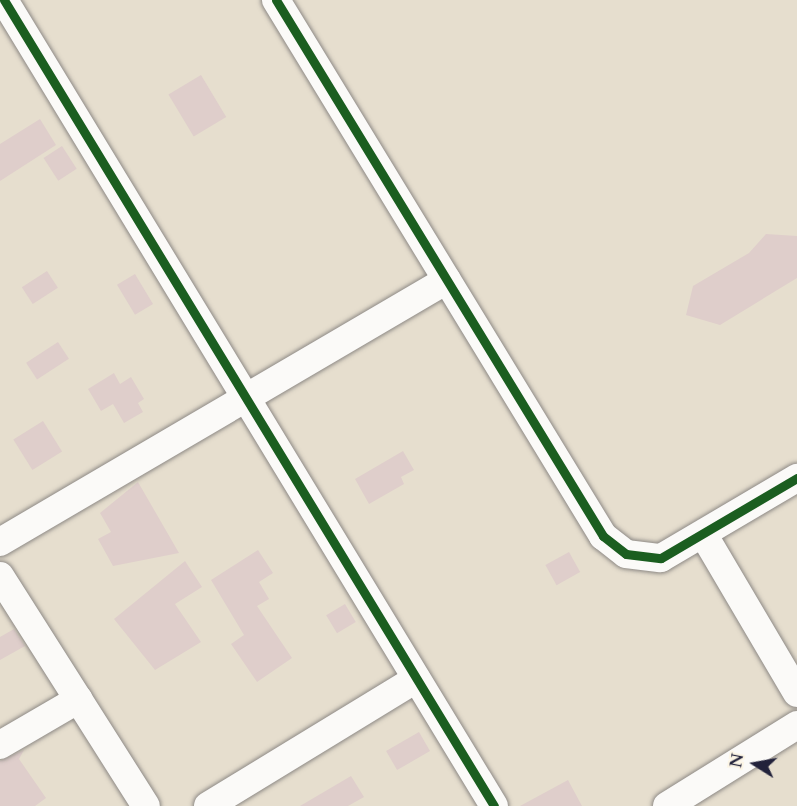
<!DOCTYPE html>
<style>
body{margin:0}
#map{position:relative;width:797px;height:806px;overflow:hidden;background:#e6dece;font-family:Cardo,serif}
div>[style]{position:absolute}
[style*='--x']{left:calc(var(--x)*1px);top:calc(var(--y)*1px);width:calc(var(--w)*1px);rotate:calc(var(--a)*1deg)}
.building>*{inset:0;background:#dfcecb;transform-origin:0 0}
.roads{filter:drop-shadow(0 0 2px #8d8985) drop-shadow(0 0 2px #8d8985)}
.minor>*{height:28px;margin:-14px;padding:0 14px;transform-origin:14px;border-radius:14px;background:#fbfaf8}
.cycleway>*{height:9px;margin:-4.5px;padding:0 4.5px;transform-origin:4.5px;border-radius:4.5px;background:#1b5e20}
span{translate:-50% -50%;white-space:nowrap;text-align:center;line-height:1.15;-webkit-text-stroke:4.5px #fcf5e5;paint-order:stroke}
.north{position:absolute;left:725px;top:734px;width:60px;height:60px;-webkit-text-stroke:4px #fcf5e5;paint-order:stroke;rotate:281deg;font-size:16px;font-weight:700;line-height:24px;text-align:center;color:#22223b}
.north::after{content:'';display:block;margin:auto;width:21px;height:27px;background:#22223b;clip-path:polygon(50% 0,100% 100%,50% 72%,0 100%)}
</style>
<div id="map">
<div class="building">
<i style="left:201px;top:75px;width:49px;height:38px;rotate:59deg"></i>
<i style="clip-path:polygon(40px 119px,56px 145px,0 181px,0 144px)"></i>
<i style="left:62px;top:146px;width:27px;height:22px;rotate:57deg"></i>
<i style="clip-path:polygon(766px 234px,797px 236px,797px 278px,720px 325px,686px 315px,693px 286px,749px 253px)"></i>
<i style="left:47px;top:271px;width:20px;height:30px;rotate:57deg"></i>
<i style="left:135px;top:274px;width:35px;height:21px;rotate:59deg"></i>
<i style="left:58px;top:342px;width:20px;height:38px;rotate:57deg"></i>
<i style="clip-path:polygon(114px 373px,120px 384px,131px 377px,144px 399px,138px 403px,143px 412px,124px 423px,113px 404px,101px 411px,88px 389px)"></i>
<i style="left:43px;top:421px;width:36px;height:35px;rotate:58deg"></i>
<i style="clip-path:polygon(403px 451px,414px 470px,401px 477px,404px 484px,369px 504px,355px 479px)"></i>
<i style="clip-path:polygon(138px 482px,179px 553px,113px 566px,98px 539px,111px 532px,100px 513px)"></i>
<i style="clip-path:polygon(258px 550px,273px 573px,259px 582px,269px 599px,257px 606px,292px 658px,257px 682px,231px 644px,244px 635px,211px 580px)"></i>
<i style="left:569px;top:552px;width:23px;height:27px;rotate:61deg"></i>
<i style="clip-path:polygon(185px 561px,202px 587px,175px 604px,201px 642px,155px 670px,114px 619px)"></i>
<i style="left:345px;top:604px;width:21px;height:22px;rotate:59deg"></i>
<i style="clip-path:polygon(14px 629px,25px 646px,0 660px,0 637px)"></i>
<i style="left:419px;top:732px;width:22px;height:38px;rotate:60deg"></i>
<i style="clip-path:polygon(24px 750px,19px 759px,46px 798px,35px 806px,0 806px,0 761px)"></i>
<i style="clip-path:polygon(351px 776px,364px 797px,348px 806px,300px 806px)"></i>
<i style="clip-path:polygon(568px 780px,582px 806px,520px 806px)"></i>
</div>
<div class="roads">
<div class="minor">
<i style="--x:4;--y:0;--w:943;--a:58.7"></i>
<i style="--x:276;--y:0;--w:628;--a:58.61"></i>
<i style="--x:603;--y:536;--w:29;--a:38"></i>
<i style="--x:626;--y:554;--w:35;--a:7"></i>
<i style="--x:661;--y:558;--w:158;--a:-30.5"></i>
<i style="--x:705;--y:537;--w:181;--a:59.5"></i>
<i style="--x:0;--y:542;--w:518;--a:-30.38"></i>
<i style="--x:0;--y:576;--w:272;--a:57.6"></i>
<i style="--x:0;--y:745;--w:91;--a:-30.2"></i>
<i style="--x:208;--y:806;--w:244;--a:-31.4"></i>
<i style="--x:667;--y:806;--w:153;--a:-31.9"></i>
</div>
</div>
<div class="cycleway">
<i style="--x:4;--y:0;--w:943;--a:58.7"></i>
<i style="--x:276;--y:0;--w:628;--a:58.61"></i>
<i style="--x:603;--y:536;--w:29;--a:38"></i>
<i style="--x:626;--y:554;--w:35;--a:7"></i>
<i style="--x:661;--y:558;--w:158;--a:-30.5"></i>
</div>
<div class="north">N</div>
</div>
